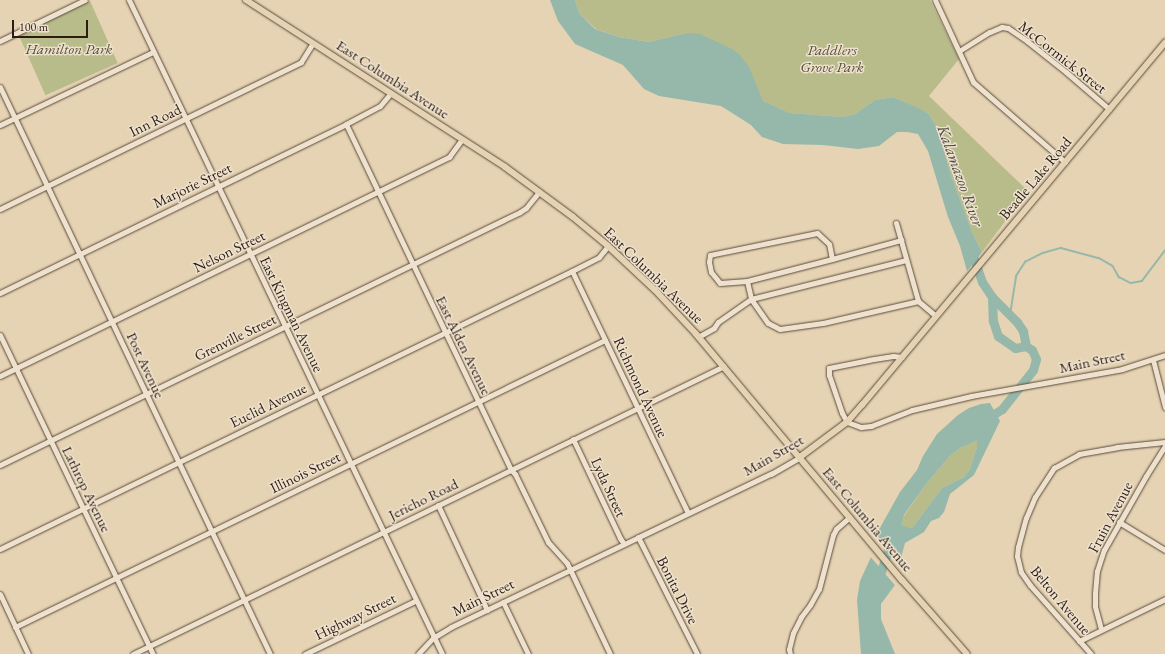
<!DOCTYPE html>
<style>
body{margin:0}
#map{position:relative;width:1165px;height:654px;overflow:hidden;background:#e5d3b3;font-family:"EB Garamond",serif}
div>[style]{position:absolute}
[style*='--x']{left:calc(var(--x)*1px);top:calc(var(--y)*1px);width:calc(var(--w)*1px);rotate:calc(var(--a)*1deg)}
.green>*{inset:0;background:#b8bb8a;transform-origin:0 0}
.water>*{inset:0;background:#96b8ab}
.pier>*{inset:0;background:#e5d3b3}
.stream>*{height:1.5px;margin:-0.75px;padding:0 0.75px;transform-origin:0.75px;border-radius:0.75px;background:#96b8ab}
.river>*{height:9px;margin:-4.5px;padding:0 4.5px;transform-origin:4.5px;border-radius:4.5px;background:#96b8ab}
.roads{filter:drop-shadow(0 0 1px #5a4a3b) drop-shadow(0 0 1px #5a4a3b)}
.minor>*{height:5px;margin:-2.5px;padding:0 2.5px;transform-origin:2.5px;border-radius:2.5px;background:#eee2ce}
.major>*{height:6px;margin:-3px;padding:0 3px;transform-origin:3px;border-radius:3px;background:#e5d3b3}
span{translate:-50% -50%;white-space:nowrap;text-align:center;line-height:1.15;-webkit-text-stroke:3px #eee2ce;paint-order:stroke}
.park-label{font-size:15px;color:#564c37;font-style:italic}
.street-label{font-size:15px;color:#2c1c13}
.water-label{font-size:16px;color:#4c4b41;font-style:italic}
.scale{position:absolute;left:12px;top:20px;width:76px;height:18px;box-sizing:border-box;border:2px solid #2c1c13;border-top:0;padding-left:5px;font-size:12px;line-height:14px;white-space:nowrap;color:#2c1c13;-webkit-text-stroke:3px #eee2ce;paint-order:stroke}
</style>
<div id="map">
<div class="green">
<i style="clip-path:polygon(575px 0,930px 0,959px 59px,929px 96px,1028px 191px,982px 252px,972px 232px,951px 175px,937px 128px,929px 114px,893px 97px,875px 100px,855px 114px,843px 117px,790px 113px,763px 101px,686px 33px,649px 42px,619px 37px,596px 29px,579px 13px)"></i>
<i style="left:90px;top:1px;width:68px;height:79px;rotate:66deg"></i>
<i style="clip-path:polygon(977px 439px,977px 447px,970px 469px,964px 477px,942px 488px,912px 528px,900px 525px,904px 516px,927px 483px,949px 457px,960px 448px)"></i>
</div>
<div class="water">
<i style="clip-path:polygon(550px 0,575px 0,579px 13px,595px 29px,619px 37px,649px 42px,686px 33px,700px 34px,732px 49px,740px 55px,749px 67px,763px 101px,790px 113px,843px 117px,855px 114px,875px 100px,893px 97px,918px 108px,929px 114px,937px 128px,951px 175px,972px 232px,982px 252px,967px 271px,960px 246px,948px 217px,928px 151px,918px 134px,907px 132px,897px 132px,879px 146px,858px 149px,823px 145px,783px 144px,762px 137px,751px 125px,721px 106px,659px 96px,644px 89px,623px 65px,575px 44px,558px 21px)"></i>
<i style="clip-path:polygon(evenodd,990px 403px,1000px 421px,974px 475px,950px 494px,944px 512px,939px 518px,931px 521px,924px 532px,905px 543px,900px 562px,876px 535px,900px 492px,917px 470px,923px 456px,937px 434px,958px 415px,969px 408px,981px 404px,990px 403px,977px 440px,977px 447px,970px 469px,964px 477px,942px 488px,912px 528px,901px 525px,904px 515px,927px 483px,949px 457px,960px 448px,977px 440px)"></i>
<i style="clip-path:polygon(871px 557px,895px 585px,881px 604px,881px 619px,895px 654px,861px 654px,857px 600px,860px 581px)"></i>
</div>
<div class="pier">
<i style="clip-path:polygon(875px 534px,901px 564px,898px 563px)"></i>
<i style="clip-path:polygon(869px 555px,872px 555px,896px 583px,895px 585px)"></i>
</div>
<div class="stream">
<i style="--x:1010;--y:315;--w:39;--a:-81"></i>
<i style="--x:1016;--y:276;--w:17;--a:-57"></i>
<i style="--x:1025;--y:262;--w:20;--a:-27"></i>
<i style="--x:1043;--y:253;--w:19;--a:-16"></i>
<i style="--x:1061;--y:248;--w:39;--a:15"></i>
<i style="--x:1099;--y:258;--w:16;--a:30"></i>
<i style="--x:1113;--y:266;--w:13;--a:61"></i>
<i style="--x:1119;--y:277;--w:13;--a:27"></i>
<i style="--x:1131;--y:283;--w:11;--a:-10"></i>
<i style="--x:1142;--y:281;--w:39;--a:-53"></i>
</div>
<div class="river">
<i style="--x:971;--y:250;--w:34;--a:71"></i>
<i style="--x:982;--y:282;--w:18;--a:56"></i>
<i style="--x:992;--y:297;--w:24;--a:88"></i>
<i style="--x:993;--y:321;--w:16;--a:72"></i>
<i style="--x:998;--y:336;--w:21;--a:35"></i>
<i style="--x:1015;--y:348;--w:11;--a:-10"></i>
<i style="--x:1026;--y:346;--w:7;--a:34"></i>
<i style="--x:1032;--y:350;--w:10;--a:66"></i>
<i style="--x:1036;--y:359;--w:11;--a:105"></i>
<i style="--x:1033;--y:370;--w:50;--a:128.5"></i>
<i style="--x:1002;--y:409;--w:19;--a:148"></i>
<i style="--x:992;--y:297;--w:35;--a:45"></i>
<i style="--x:1017;--y:322;--w:11;--a:56"></i>
<i style="--x:1023;--y:331;--w:15;--a:79"></i>
<i style="--x:878;--y:581;--w:45;--a:-72"></i>
</div>
<div class="roads">
<div class="minor">
<i style="--x:129;--y:0;--w:725;--a:64.42"></i>
<i style="--x:935;--y:0;--w:90;--a:65.1"></i>
<i style="--x:973;--y:82;--w:122;--a:41"></i>
<i style="--x:0;--y:41;--w:94;--a:-25.8"></i>
<i style="--x:959;--y:51;--w:36;--a:-32"></i>
<i style="--x:990;--y:32;--w:13;--a:-23"></i>
<i style="--x:1002;--y:27;--w:6;--a:9"></i>
<i style="--x:1008;--y:28;--w:23;--a:34"></i>
<i style="--x:1027;--y:41;--w:50;--a:38.5"></i>
<i style="--x:1066;--y:72;--w:57;--a:40.7"></i>
<i style="--x:0;--y:87;--w:628;--a:64.54"></i>
<i style="--x:346;--y:124;--w:383;--a:64.5"></i>
<i style="--x:511;--y:470;--w:6;--a:45"></i>
<i style="--x:515;--y:474;--w:76;--a:64.1"></i>
<i style="--x:548;--y:542;--w:28;--a:48"></i>
<i style="--x:567;--y:563;--w:101;--a:64.7"></i>
<i style="--x:0;--y:125;--w:170;--a:-25.5"></i>
<i style="--x:0;--y:209;--w:335;--a:-26"></i>
<i style="--x:301;--y:62;--w:22;--a:-58"></i>
<i style="--x:896;--y:223;--w:81;--a:74.2"></i>
<i style="--x:918;--y:301;--w:23;--a:40"></i>
<i style="--x:832;--y:259;--w:15;--a:-101"></i>
<i style="--x:829;--y:244;--w:16;--a:-137"></i>
<i style="--x:817;--y:233;--w:109;--a:168.4"></i>
<i style="--x:710;--y:255;--w:7;--a:98"></i>
<i style="--x:709;--y:262;--w:10;--a:79"></i>
<i style="--x:711;--y:272;--w:14;--a:51"></i>
<i style="--x:720;--y:283;--w:27;--a:-4"></i>
<i style="--x:747;--y:281;--w:88;--a:-14.5"></i>
<i style="--x:832;--y:259;--w:72;--a:-15.4"></i>
<i style="--x:572;--y:271;--w:268;--a:64.4"></i>
<i style="--x:747;--y:281;--w:18;--a:77"></i>
<i style="--x:751;--y:299;--w:29;--a:55"></i>
<i style="--x:768;--y:323;--w:13;--a:27"></i>
<i style="--x:780;--y:329;--w:43;--a:-7.9"></i>
<i style="--x:823;--y:323;--w:98;--a:-13"></i>
<i style="--x:0;--y:293;--w:385;--a:-26"></i>
<i style="--x:346;--y:124;--w:38;--a:-28"></i>
<i style="--x:380;--y:106;--w:17;--a:-50"></i>
<i style="--x:0;--y:335;--w:354;--a:64.4"></i>
<i style="--x:698;--y:337;--w:18;--a:-29"></i>
<i style="--x:714;--y:328;--w:7;--a:-56"></i>
<i style="--x:718;--y:322;--w:40;--a:-34.9"></i>
<i style="--x:751;--y:299;--w:160;--a:-14.1"></i>
<i style="--x:902;--y:357;--w:9;--a:-174"></i>
<i style="--x:893;--y:356;--w:24;--a:171"></i>
<i style="--x:869;--y:360;--w:41;--a:168.7"></i>
<i style="--x:829;--y:368;--w:7;--a:90"></i>
<i style="--x:829;--y:375;--w:40;--a:71.1"></i>
<i style="--x:842;--y:413;--w:10;--a:61"></i>
<i style="--x:847;--y:422;--w:15;--a:20"></i>
<i style="--x:861;--y:427;--w:10;--a:-6"></i>
<i style="--x:871;--y:426;--w:44;--a:-21.3"></i>
<i style="--x:912;--y:410;--w:61;--a:-13.3"></i>
<i style="--x:971;--y:396;--w:153;--a:-10.1"></i>
<i style="--x:1122;--y:369;--w:45;--a:-18"></i>
<i style="--x:1153;--y:360;--w:49;--a:75.7"></i>
<i style="--x:0;--y:376;--w:500;--a:-26"></i>
<i style="--x:449;--y:157;--w:22;--a:-54"></i>
<i style="--x:573;--y:439;--w:110;--a:64.6"></i>
<i style="--x:620;--y:538;--w:7;--a:56"></i>
<i style="--x:0;--y:465;--w:578;--a:-25.94"></i>
<i style="--x:520;--y:212;--w:7;--a:-34"></i>
<i style="--x:526;--y:208;--w:21;--a:-51"></i>
<i style="--x:438;--y:505;--w:116;--a:65"></i>
<i style="--x:1119;--y:522;--w:54;--a:31.3"></i>
<i style="--x:638;--y:537;--w:131;--a:63.2"></i>
<i style="--x:0;--y:549;--w:636;--a:-25.92"></i>
<i style="--x:572;--y:271;--w:30;--a:-27"></i>
<i style="--x:599;--y:257;--w:14;--a:-51"></i>
<i style="--x:0;--y:594;--w:66;--a:65"></i>
<i style="--x:503;--y:602;--w:58;--a:64.3"></i>
<i style="--x:15;--y:627;--w:656;--a:-25.94"></i>
<i style="--x:1101;--y:629;--w:24;--a:-105"></i>
<i style="--x:1095;--y:606;--w:13;--a:-90"></i>
<i style="--x:1095;--y:593;--w:22;--a:-85"></i>
<i style="--x:1097;--y:571;--w:22;--a:-72"></i>
<i style="--x:1104;--y:550;--w:85;--a:-60.4"></i>
<i style="--x:1146;--y:476;--w:36;--a:-58"></i>
<i style="--x:1079;--y:641;--w:96;--a:-26"></i>
<i style="--x:133;--y:654;--w:657;--a:-25.98"></i>
<i style="--x:305;--y:654;--w:122;--a:-25.7"></i>
<i style="--x:418;--y:654;--w:22;--a:-47"></i>
<i style="--x:433;--y:638;--w:21;--a:-31"></i>
<i style="--x:451;--y:627;--w:355;--a:-25.6"></i>
<i style="--x:771;--y:474;--w:34;--a:-30"></i>
<i style="--x:790;--y:654;--w:5;--a:-101"></i>
<i style="--x:789;--y:649;--w:16;--a:-76"></i>
<i style="--x:793;--y:633;--w:18;--a:-63"></i>
<i style="--x:801;--y:617;--w:15;--a:-53"></i>
<i style="--x:810;--y:605;--w:18;--a:-61"></i>
<i style="--x:819;--y:589;--w:56;--a:-75.5"></i>
<i style="--x:833;--y:535;--w:7;--a:-63"></i>
<i style="--x:836;--y:529;--w:18;--a:-41"></i>
<i style="--x:1091;--y:654;--w:92;--a:-131.5"></i>
<i style="--x:1030;--y:585;--w:16;--a:-125"></i>
<i style="--x:1021;--y:572;--w:16;--a:-104"></i>
<i style="--x:1017;--y:556;--w:9;--a:-84"></i>
<i style="--x:1018;--y:547;--w:30;--a:-75"></i>
<i style="--x:1026;--y:518;--w:23;--a:-67"></i>
<i style="--x:1035;--y:497;--w:35;--a:-57"></i>
<i style="--x:1054;--y:468;--w:29;--a:-29"></i>
<i style="--x:1079;--y:454;--w:39;--a:-10"></i>
<i style="--x:1117;--y:447;--w:48;--a:-5.9"></i>
</div>
<div class="major">
<i style="--x:246;--y:0;--w:308;--a:32.8"></i>
<i style="--x:505;--y:167;--w:84;--a:36.3"></i>
<i style="--x:573;--y:217;--w:45;--a:39.6"></i>
<i style="--x:608;--y:246;--w:64;--a:43.1"></i>
<i style="--x:655;--y:290;--w:60;--a:47"></i>
<i style="--x:696;--y:334;--w:321;--a:50.1"></i>
<i style="--x:902;--y:580;--w:98;--a:48.7"></i>
<i style="--x:800;--y:457;--w:59;--a:-36.7"></i>
<i style="--x:847;--y:422;--w:23;--a:-49"></i>
<i style="--x:862;--y:405;--w:473;--a:-50.1"></i>
</div>
</div>
<div class="park-label">
<span style="left:69px;top:49px">Hamilton Park</span>
<span style="left:832px;top:58px">Paddlers<br>Grove Park</span>
</div>
<div class="street-label">
<span style="left:1063px;top:57px;rotate:38deg">McCormick Street</span>
<span style="left:393px;top:79px;rotate:33deg">East Columbia Avenue</span>
<span style="left:155px;top:120px;rotate:-26deg">Inn Road</span>
<span style="left:1035px;top:178px;rotate:-50deg">Beadle Lake Road</span>
<span style="left:192px;top:185px;rotate:-26deg">Marjorie Street</span>
<span style="left:229px;top:251px;rotate:-26deg">Nelson Street</span>
<span style="left:654px;top:275px;rotate:44deg">East Columbia Avenue</span>
<span style="left:292px;top:314px;rotate:64deg">East Kingman Avenue</span>
<span style="left:235px;top:337px;rotate:-26deg">Grenville Street</span>
<span style="left:464px;top:345px;rotate:64deg">East Alden Avenue</span>
<span style="left:1092px;top:361px;rotate:-12deg">Main Street</span>
<span style="left:146px;top:365px;rotate:65deg">Post Avenue</span>
<span style="left:641px;top:387px;rotate:65deg">Richmond Avenue</span>
<span style="left:268px;top:405px;rotate:-26deg">Euclid Avenue</span>
<span style="left:773px;top:455px;rotate:-30deg">Main Street</span>
<span style="left:305px;top:472px;rotate:-26deg">Illinois Street</span>
<span style="left:609px;top:487px;rotate:65deg">Lyda Street</span>
<span style="left:87px;top:489px;rotate:64deg">Lathrop Avenue</span>
<span style="left:423px;top:499px;rotate:-26deg">Jericho Road</span>
<span style="left:1110px;top:517px;rotate:-62deg">Fruin Avenue</span>
<span style="left:868px;top:519px;rotate:50deg">East Columbia Avenue</span>
<span style="left:678px;top:590px;rotate:63deg">Bonita Drive</span>
<span style="left:483px;top:597px;rotate:-26deg">Main Street</span>
<span style="left:1061px;top:600px;rotate:50deg">Belton Avenue</span>
<span style="left:355px;top:616px;rotate:-26deg">Highway Street</span>
</div>
<div class="water-label">
<span style="left:960px;top:176px;rotate:70deg">Kalamazoo River</span>
</div>
<div class="scale">100 m</div>
</div>
